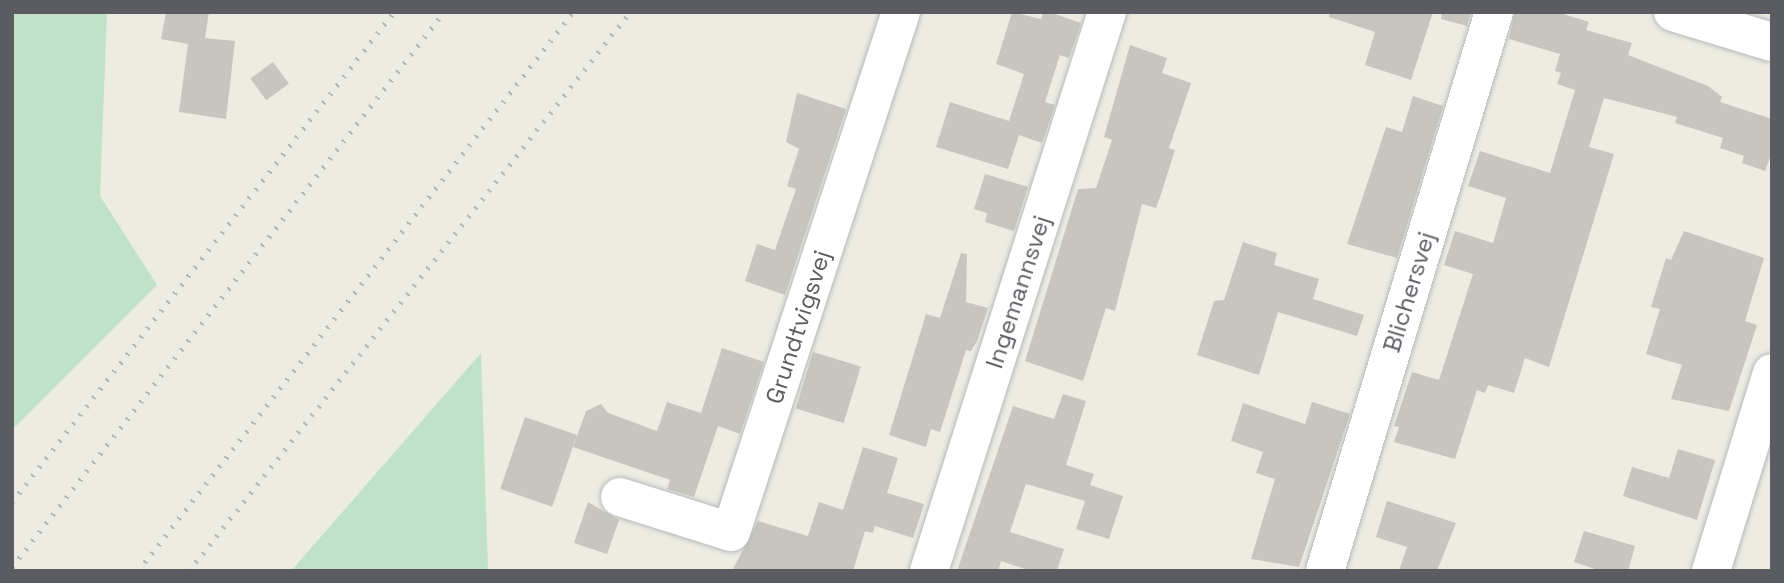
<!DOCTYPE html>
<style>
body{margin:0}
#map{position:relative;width:1784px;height:583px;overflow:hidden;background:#ecece2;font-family:"Space Grotesk",sans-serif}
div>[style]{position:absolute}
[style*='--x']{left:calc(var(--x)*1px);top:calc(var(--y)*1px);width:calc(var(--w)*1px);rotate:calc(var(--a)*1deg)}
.green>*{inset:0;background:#c0e2c6}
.building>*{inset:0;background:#c7c6be;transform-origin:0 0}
.roads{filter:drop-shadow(0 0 2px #b7b8bd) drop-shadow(0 0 2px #b7b8bd)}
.minor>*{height:38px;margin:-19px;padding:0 19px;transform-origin:19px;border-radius:19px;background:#fff}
.rail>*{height:5px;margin-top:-2.5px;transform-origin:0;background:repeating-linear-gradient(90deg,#b4b5b5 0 2px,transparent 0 11px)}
span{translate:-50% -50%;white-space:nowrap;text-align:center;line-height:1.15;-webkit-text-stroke:5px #fff;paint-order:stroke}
.street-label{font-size:24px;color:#5a5c61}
.frame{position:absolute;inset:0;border:14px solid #5a5c61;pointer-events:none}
</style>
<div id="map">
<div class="green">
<i style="clip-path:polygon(12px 12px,107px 12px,100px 196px,157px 285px,12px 430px)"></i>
<i style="clip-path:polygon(481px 353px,488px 571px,291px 571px)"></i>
</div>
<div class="building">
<i style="clip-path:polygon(166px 12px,209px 12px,205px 38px,235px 41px,226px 119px,179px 112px,188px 44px,161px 39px)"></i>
<i style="clip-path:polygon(1012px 12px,1041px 19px,1043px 12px,1049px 12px,1081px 23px,1069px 58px,1060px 55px,1045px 102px,1055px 105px,1042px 143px,1019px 135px,1008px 169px,936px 147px,950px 102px,1009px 121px,1024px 74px,996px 64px)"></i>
<i style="clip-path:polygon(1330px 12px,1433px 12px,1411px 80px,1365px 65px,1375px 32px,1329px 17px)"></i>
<i style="clip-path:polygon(1442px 12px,1471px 12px,1467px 26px,1441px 19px)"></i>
<i style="clip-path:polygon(1515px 12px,1557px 12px,1589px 22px,1586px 30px,1632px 43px,1628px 55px,1708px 86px,1722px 97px,1720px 102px,1772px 119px,1772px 152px,1765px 171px,1742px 163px,1744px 156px,1720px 148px,1723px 138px,1675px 123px,1677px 117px,1604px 98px,1589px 147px,1614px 154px,1549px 367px,1525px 358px,1514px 393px,1488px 385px,1485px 393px,1477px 390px,1455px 459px,1394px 442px,1399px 427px,1394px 426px,1412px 372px,1439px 380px,1473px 274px,1444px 265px,1455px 231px,1493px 243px,1506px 198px,1468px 186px,1480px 151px,1550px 173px,1575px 90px,1557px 84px,1561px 73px,1555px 71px,1560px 54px,1509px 39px)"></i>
<i style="clip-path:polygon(1130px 45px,1167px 58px,1162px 73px,1191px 83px,1169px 148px,1175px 150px,1161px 194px,1156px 208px,1142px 204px,1115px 311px,1106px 308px,1083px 381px,1025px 361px,1078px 189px,1096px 188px,1112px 140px,1104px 137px)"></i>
<i style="left:273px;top:62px;width:27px;height:28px;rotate:54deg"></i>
<i style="clip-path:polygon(797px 93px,846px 109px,785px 295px,745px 281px,757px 244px,775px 250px,796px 189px,787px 186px,799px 149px,786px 142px)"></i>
<i style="clip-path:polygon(1413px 96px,1443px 106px,1397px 258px,1347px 244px,1386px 127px,1402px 132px)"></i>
<i style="clip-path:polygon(985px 174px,1028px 187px,1014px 231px,985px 222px,987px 213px,974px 209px)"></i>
<i style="clip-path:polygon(1684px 231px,1764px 258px,1745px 321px,1757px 325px,1729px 411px,1671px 399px,1682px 365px,1646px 354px,1660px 309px,1651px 307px,1666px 258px,1671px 260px)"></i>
<i style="clip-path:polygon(1243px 242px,1277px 253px,1274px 265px,1319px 279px,1313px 299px,1364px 315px,1357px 336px,1278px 312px,1259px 375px,1197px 355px,1214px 301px,1224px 300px)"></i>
<i style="clip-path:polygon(961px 253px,967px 254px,966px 302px,988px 308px,977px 341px,971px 351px,966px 350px,940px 432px,931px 429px,926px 447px,889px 435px,926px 314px,940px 318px)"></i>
<i style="clip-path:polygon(722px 348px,764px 362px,740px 434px,718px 426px,694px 497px,667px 489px,670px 480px,573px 447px,586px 411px,601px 404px,608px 413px,657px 431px,667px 402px,701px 413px)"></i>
<i style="left:813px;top:352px;width:50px;height:59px;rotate:17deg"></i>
<i style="clip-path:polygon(1063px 394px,1086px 401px,1066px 465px,1094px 474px,1090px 485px,1123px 496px,1109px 539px,1076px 529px,1085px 501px,1026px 484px,1010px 532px,1064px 549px,1057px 571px,1031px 571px,1001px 561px,998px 571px,957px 571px,1013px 406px,1054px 419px)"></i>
<i style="clip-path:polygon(1312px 402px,1350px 414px,1299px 567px,1251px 559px,1275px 479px,1256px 473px,1263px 452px,1231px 441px,1243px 403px,1305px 424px)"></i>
<i style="left:525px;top:417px;width:55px;height:76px;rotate:19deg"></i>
<i style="clip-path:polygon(863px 447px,898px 458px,887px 493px,924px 504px,913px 538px,875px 526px,873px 533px,865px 531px,853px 571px,732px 571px,758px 521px,808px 536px,819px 502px,843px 510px)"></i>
<i style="clip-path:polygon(1678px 449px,1715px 460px,1697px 520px,1623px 496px,1632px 467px,1669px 478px)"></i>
<i style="clip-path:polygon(1387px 501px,1456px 523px,1437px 571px,1399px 571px,1407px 547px,1376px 537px)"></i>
<i style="clip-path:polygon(588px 502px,619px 520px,607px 554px,574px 543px)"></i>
<i style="clip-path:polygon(1584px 531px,1635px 546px,1628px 571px,1601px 571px,1574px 562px)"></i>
</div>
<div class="roads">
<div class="minor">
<i style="--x:1673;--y:12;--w:103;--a:16.9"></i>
<i style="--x:620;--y:497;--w:116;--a:17.5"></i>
<i style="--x:731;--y:532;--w:547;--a:-71.9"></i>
<i style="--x:929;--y:571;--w:587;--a:-72.34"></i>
<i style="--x:1325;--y:571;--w:584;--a:-73.18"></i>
<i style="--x:1711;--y:571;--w:207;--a:-72.9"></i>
</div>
</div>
<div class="rail">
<i style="--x:12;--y:502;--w:621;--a:-52.06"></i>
<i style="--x:12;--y:567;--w:703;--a:-52.1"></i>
<i style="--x:138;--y:571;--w:708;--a:-52.11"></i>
<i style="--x:189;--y:571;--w:712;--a:-51.73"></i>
</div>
<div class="street-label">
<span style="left:1018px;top:292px;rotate:-72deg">Ingemannsvej</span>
<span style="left:1409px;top:292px;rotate:-73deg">Blichersvej</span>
<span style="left:798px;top:327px;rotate:-72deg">Grundtvigsvej</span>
</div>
<div class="frame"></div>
</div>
